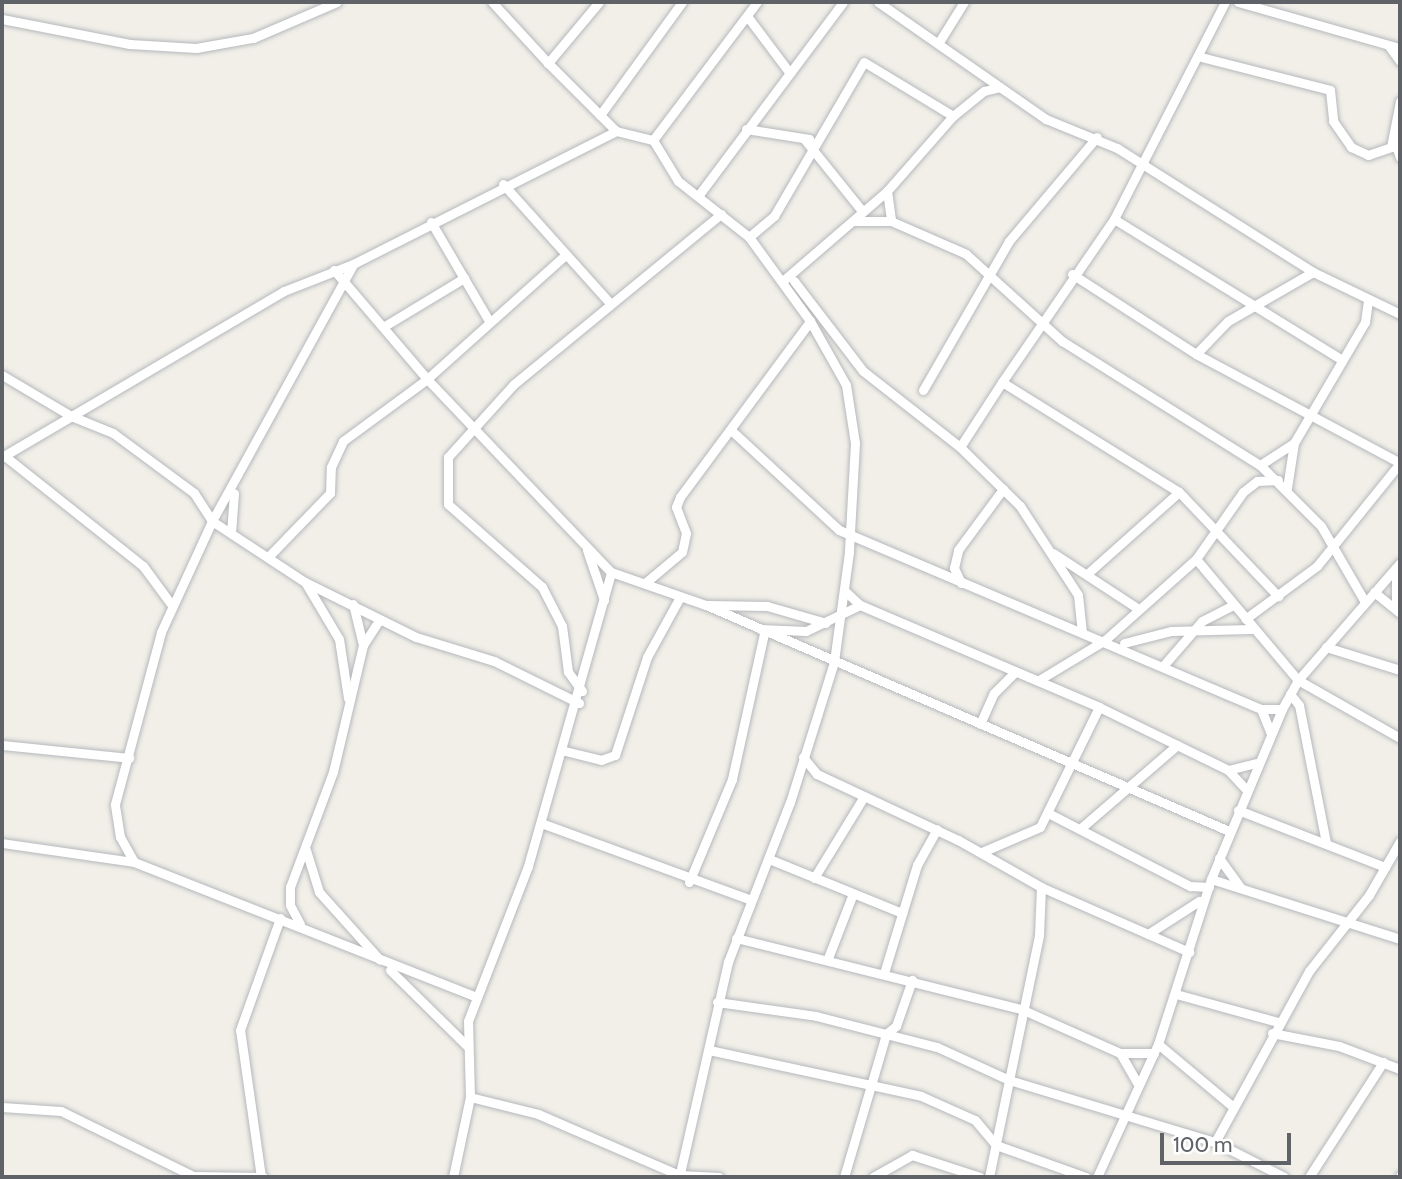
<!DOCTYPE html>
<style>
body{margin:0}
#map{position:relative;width:1402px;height:1179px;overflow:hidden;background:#f1efe8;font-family:Cabin,sans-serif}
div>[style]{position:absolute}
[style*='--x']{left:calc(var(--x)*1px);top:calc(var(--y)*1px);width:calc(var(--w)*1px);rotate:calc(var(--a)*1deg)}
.roads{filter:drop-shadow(0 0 2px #b5b8bc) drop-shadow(0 0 2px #b5b8bc)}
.street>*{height:9px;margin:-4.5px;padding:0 4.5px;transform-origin:4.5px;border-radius:4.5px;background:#fff}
span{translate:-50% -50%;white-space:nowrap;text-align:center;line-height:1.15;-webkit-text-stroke:5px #fff;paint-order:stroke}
.frame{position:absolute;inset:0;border:4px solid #5f6368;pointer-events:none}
.scale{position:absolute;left:1160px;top:1133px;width:131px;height:32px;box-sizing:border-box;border:4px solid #5f6368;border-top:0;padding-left:9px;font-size:21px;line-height:24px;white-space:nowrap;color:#5f6368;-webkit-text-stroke:5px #fff;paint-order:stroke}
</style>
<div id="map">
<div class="roads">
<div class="street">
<i style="--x:492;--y:2;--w:83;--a:47.4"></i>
<i style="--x:599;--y:2;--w:80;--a:129.9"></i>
<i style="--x:548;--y:63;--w:96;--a:45"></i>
<i style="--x:878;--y:2;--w:205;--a:34.9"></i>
<i style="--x:1046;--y:119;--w:77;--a:22.2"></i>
<i style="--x:1117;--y:148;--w:232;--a:32.3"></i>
<i style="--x:1313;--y:272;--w:97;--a:25.8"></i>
<i style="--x:1225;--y:2;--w:244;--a:117.1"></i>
<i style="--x:1114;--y:219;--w:198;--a:124.5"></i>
<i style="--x:1002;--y:382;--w:208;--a:31.9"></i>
<i style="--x:1179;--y:492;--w:144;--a:46.4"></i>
<i style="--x:1238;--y:2;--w:168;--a:15.9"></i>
<i style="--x:747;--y:16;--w:70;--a:53.1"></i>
<i style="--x:2;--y:19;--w:130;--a:11.1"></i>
<i style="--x:130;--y:44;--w:66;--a:3.5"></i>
<i style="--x:196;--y:48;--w:58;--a:-10"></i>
<i style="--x:253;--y:38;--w:91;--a:-23.2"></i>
<i style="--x:939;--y:42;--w:47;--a:-58"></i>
<i style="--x:1389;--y:46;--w:19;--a:54"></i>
<i style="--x:1201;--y:57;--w:133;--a:14.3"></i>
<i style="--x:1330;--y:90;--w:31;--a:84"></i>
<i style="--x:1333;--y:121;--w:32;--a:55"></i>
<i style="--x:1351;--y:147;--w:19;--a:25"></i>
<i style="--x:1368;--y:155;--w:24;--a:-19"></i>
<i style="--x:1391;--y:147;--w:47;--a:-78.9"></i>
<i style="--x:600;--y:115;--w:140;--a:-54"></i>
<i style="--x:746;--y:129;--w:64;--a:9"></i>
<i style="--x:653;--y:140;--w:173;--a:-53"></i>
<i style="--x:805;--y:140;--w:91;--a:51.2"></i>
<i style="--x:1394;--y:140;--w:18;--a:71"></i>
<i style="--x:503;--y:184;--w:159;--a:48.1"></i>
<i style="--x:887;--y:191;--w:30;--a:82"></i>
<i style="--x:698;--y:196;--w:242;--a:-53.2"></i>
<i style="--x:1114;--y:219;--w:268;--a:31.7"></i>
<i style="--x:854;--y:221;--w:37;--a:0"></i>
<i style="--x:891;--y:221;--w:82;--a:23.7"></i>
<i style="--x:966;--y:254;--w:130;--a:42.2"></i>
<i style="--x:1062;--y:341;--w:234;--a:32.1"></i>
<i style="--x:1260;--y:465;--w:86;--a:45"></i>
<i style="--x:1321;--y:526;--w:88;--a:59.9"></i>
<i style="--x:431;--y:222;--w:113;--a:59.6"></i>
<i style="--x:749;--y:237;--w:33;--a:-40"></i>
<i style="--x:774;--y:216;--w:178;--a:-59.7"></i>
<i style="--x:864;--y:62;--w:104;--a:31.2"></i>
<i style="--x:334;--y:270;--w:143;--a:49.5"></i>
<i style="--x:427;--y:379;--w:267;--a:46.4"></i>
<i style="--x:611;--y:572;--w:101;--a:19.2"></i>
<i style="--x:706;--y:605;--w:570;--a:23.37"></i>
<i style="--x:1072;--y:274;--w:148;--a:32.8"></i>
<i style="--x:1196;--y:354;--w:231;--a:28.1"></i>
<i style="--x:1400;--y:463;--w:132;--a:128.9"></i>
<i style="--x:1317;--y:566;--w:89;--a:143.6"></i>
<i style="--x:785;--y:279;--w:135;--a:-40.8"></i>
<i style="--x:887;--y:191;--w:100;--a:-48.7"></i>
<i style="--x:953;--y:116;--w:40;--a:-39"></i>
<i style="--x:984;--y:91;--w:16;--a:-14"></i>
<i style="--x:794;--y:281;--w:113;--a:52.5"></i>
<i style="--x:863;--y:371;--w:123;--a:38.1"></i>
<i style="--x:960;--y:447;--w:84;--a:44.5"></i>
<i style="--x:1020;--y:506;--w:106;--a:56.9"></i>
<i style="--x:1078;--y:595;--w:37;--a:84"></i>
<i style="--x:383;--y:327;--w:95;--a:-31.2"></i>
<i style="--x:1196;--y:354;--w:46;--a:-45.9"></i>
<i style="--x:1228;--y:321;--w:98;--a:-30"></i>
<i style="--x:2;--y:375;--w:80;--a:30.7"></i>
<i style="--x:71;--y:416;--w:45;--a:22"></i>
<i style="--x:113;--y:433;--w:101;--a:36.5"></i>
<i style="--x:194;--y:493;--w:33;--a:57"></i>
<i style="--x:212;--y:521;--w:111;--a:33.3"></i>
<i style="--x:305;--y:582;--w:124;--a:26.4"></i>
<i style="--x:416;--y:637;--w:82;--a:17.1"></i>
<i style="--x:494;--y:661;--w:95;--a:26.3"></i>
<i style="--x:923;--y:390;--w:172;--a:-60"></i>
<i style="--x:1009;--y:241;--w:136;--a:-49.8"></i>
<i style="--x:731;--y:430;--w:147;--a:42.8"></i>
<i style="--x:839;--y:530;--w:458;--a:23"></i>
<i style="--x:1261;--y:709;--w:21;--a:0"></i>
<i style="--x:960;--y:447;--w:77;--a:-57.1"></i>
<i style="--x:2;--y:457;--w:327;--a:-30.5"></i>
<i style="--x:284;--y:291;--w:74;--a:-21.4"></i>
<i style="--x:353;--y:264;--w:295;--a:-26.8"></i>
<i style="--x:616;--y:131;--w:38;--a:14"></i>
<i style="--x:653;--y:140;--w:48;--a:58.6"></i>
<i style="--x:678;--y:181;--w:90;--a:38.3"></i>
<i style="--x:749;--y:237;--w:104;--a:54"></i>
<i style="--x:810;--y:321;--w:73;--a:60.6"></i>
<i style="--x:846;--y:385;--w:59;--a:81.2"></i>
<i style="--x:855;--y:443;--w:109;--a:93.2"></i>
<i style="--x:849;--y:552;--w:111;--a:97.8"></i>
<i style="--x:834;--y:662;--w:147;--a:107.4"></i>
<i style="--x:790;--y:802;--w:172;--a:111.2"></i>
<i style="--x:728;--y:962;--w:221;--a:102.8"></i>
<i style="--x:6;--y:457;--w:175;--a:38.5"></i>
<i style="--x:143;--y:566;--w:47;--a:53.6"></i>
<i style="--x:1260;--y:465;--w:40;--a:-32.9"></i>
<i style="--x:1287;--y:488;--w:46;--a:-81.2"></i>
<i style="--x:1294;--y:443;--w:140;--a:-59.6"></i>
<i style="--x:1365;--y:322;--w:22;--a:-82"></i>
<i style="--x:231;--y:533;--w:40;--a:-85.7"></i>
<i style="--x:587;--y:550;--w:53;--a:71.2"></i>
<i style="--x:1053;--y:553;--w:100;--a:33.2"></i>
<i style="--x:270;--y:555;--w:86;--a:-45.9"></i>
<i style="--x:330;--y:493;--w:26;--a:-88"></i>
<i style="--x:331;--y:467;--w:29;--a:-65"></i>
<i style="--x:343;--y:441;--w:104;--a:-36.4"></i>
<i style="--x:427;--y:379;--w:186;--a:-41.9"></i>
<i style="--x:1196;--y:559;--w:158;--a:49.9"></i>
<i style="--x:1298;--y:680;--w:117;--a:29.6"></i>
<i style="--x:1396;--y:568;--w:40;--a:90"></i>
<i style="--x:1087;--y:574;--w:123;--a:-41.7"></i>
<i style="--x:305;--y:582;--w:66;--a:59.2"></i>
<i style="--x:339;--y:639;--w:60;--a:81.3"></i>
<i style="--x:645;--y:583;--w:48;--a:-40"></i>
<i style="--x:682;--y:552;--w:19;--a:-78"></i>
<i style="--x:686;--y:533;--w:28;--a:-111"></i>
<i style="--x:676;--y:507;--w:11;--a:-68"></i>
<i style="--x:680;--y:497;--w:219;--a:-53.5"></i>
<i style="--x:961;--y:583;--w:17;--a:-115"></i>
<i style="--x:954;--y:568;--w:18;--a:-77"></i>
<i style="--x:958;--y:550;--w:76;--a:-53.6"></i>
<i style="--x:846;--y:592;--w:19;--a:43"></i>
<i style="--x:860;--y:605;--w:260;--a:23.1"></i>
<i style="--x:1099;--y:707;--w:144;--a:26"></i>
<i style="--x:1228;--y:770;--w:26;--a:47"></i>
<i style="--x:1374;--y:592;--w:33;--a:39"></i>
<i style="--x:353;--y:604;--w:42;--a:76.3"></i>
<i style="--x:708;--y:605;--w:59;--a:1"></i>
<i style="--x:767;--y:606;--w:61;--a:16.1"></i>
<i style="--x:760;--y:629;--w:46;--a:2.5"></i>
<i style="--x:806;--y:631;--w:60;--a:-25.7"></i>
<i style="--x:1124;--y:643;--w:49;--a:-14.3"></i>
<i style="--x:1171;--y:631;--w:80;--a:-1.4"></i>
<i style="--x:1326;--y:647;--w:77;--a:17.3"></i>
<i style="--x:1163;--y:666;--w:60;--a:-49.1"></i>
<i style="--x:1202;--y:621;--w:35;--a:-27"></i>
<i style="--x:1039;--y:680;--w:77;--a:-31.2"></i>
<i style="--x:1105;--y:640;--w:122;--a:-41.7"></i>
<i style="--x:1196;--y:559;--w:82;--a:-55"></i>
<i style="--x:1243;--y:492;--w:18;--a:-38"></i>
<i style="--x:1257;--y:481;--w:21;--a:-3"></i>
<i style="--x:582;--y:691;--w:24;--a:-126"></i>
<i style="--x:568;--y:672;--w:46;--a:-97.4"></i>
<i style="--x:562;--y:626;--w:44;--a:-117.1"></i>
<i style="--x:542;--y:587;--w:125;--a:-138.6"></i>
<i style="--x:448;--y:504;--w:47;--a:-90"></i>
<i style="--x:448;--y:457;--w:98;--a:-47.9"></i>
<i style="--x:514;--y:384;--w:268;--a:-39.4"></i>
<i style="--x:1290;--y:694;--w:14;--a:51"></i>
<i style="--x:1299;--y:705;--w:141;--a:78.9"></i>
<i style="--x:1261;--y:709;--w:27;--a:68"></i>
<i style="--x:980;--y:724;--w:34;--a:-66"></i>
<i style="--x:994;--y:693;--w:30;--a:-45"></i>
<i style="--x:2;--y:745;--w:128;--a:5.8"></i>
<i style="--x:565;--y:751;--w:37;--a:14"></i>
<i style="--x:601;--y:760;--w:15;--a:-20"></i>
<i style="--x:615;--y:755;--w:103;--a:-71.9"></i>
<i style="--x:647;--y:657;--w:68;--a:-61.2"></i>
<i style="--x:803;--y:757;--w:22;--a:51"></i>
<i style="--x:817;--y:774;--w:156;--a:25.1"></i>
<i style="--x:958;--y:840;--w:95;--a:29.5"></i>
<i style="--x:1041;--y:887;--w:162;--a:23.7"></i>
<i style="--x:1228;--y:770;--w:30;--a:-14"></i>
<i style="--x:1238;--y:810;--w:158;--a:21.2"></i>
<i style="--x:1048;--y:813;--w:160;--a:27.2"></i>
<i style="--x:1190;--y:886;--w:19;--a:3"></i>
<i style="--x:541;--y:823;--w:224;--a:20.1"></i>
<i style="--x:1081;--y:828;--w:127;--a:-40.8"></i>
<i style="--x:2;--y:843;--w:133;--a:8.2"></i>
<i style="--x:134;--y:862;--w:368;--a:21.5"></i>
<i style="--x:306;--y:850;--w:44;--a:72.8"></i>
<i style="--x:319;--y:892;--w:91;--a:48.1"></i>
<i style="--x:982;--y:852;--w:63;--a:-23.3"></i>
<i style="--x:1040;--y:827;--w:134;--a:-63.8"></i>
<i style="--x:1219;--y:858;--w:37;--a:54"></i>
<i style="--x:769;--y:859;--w:144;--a:22.1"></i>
<i style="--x:134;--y:862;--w:29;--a:-119"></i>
<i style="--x:120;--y:837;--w:33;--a:-99"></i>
<i style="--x:115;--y:804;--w:178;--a:-75"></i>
<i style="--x:161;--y:632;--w:122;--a:-65.3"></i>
<i style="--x:212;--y:521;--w:293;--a:-61.2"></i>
<i style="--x:814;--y:878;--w:94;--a:-58.5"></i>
<i style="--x:1211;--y:879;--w:198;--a:17.6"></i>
<i style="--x:689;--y:882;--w:112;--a:-67.3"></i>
<i style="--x:732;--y:779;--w:149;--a:-77.6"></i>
<i style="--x:300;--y:924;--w:21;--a:-118"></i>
<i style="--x:290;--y:905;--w:18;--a:-90"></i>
<i style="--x:290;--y:887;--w:123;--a:-69.5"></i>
<i style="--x:333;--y:772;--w:130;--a:-76.7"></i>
<i style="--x:363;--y:645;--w:30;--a:-57"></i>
<i style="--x:1148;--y:934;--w:61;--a:-32.9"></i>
<i style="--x:736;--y:938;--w:294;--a:14"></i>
<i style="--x:1021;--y:1009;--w:108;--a:24"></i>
<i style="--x:1120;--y:1053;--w:34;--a:0"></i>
<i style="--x:828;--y:958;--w:66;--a:-68.8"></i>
<i style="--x:390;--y:970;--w:107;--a:44.6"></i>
<i style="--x:884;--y:973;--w:113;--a:-73"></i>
<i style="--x:917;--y:865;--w:41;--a:-60.9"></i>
<i style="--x:1176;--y:994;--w:106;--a:15.4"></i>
<i style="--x:717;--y:1002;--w:100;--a:8"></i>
<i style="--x:816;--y:1016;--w:125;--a:14.4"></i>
<i style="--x:937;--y:1047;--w:79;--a:24.6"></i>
<i style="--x:1009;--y:1080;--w:215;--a:16.8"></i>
<i style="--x:1215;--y:1142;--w:77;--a:26.9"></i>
<i style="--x:1272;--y:1033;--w:68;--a:11"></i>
<i style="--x:1339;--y:1046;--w:65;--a:20.7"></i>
<i style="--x:1158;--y:1044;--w:95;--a:39.9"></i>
<i style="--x:709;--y:1050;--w:217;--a:12.2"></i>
<i style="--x:921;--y:1096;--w:59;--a:24"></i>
<i style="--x:975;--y:1120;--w:33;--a:50"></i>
<i style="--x:996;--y:1145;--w:96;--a:19.6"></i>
<i style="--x:1120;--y:1053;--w:34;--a:60"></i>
<i style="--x:470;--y:1097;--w:70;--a:14"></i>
<i style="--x:538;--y:1114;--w:154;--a:23.4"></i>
<i style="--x:679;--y:1175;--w:40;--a:2.9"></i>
<i style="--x:2;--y:1107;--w:59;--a:3.9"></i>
<i style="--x:61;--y:1111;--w:149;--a:26.2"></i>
<i style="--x:1215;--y:1142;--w:195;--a:-61.2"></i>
<i style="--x:1309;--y:971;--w:97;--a:-51.7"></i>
<i style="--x:1369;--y:895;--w:62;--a:-60.1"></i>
<i style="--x:192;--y:1176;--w:71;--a:0.8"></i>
<i style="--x:261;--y:1177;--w:148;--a:-98.1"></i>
<i style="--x:240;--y:1030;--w:119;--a:-70.3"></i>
<i style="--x:453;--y:1177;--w:82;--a:-78"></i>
<i style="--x:470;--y:1097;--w:76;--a:-91.5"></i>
<i style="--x:468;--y:1021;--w:166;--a:-68.8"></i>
<i style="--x:528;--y:866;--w:305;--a:-74.2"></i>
<i style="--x:844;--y:1177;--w:149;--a:-73.6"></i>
<i style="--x:886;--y:1034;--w:13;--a:-39"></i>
<i style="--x:896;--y:1026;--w:49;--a:-70.8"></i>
<i style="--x:873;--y:1177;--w:45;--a:-29.4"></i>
<i style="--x:912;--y:1155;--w:71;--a:17.9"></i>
<i style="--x:989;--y:1177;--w:247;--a:-78.3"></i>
<i style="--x:1039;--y:935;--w:48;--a:-87.6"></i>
<i style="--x:1097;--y:1177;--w:146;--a:-65.4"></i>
<i style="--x:1158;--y:1044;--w:173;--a:-72.2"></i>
<i style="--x:1211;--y:879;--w:184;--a:-67.3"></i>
<i style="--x:1282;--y:709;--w:33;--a:-61"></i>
<i style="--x:1298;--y:680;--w:155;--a:-48.9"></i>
<i style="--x:1309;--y:1177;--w:137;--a:-57.2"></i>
<i style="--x:1400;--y:1177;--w:1;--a:-90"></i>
</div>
</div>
<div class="frame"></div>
<div class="scale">100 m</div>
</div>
